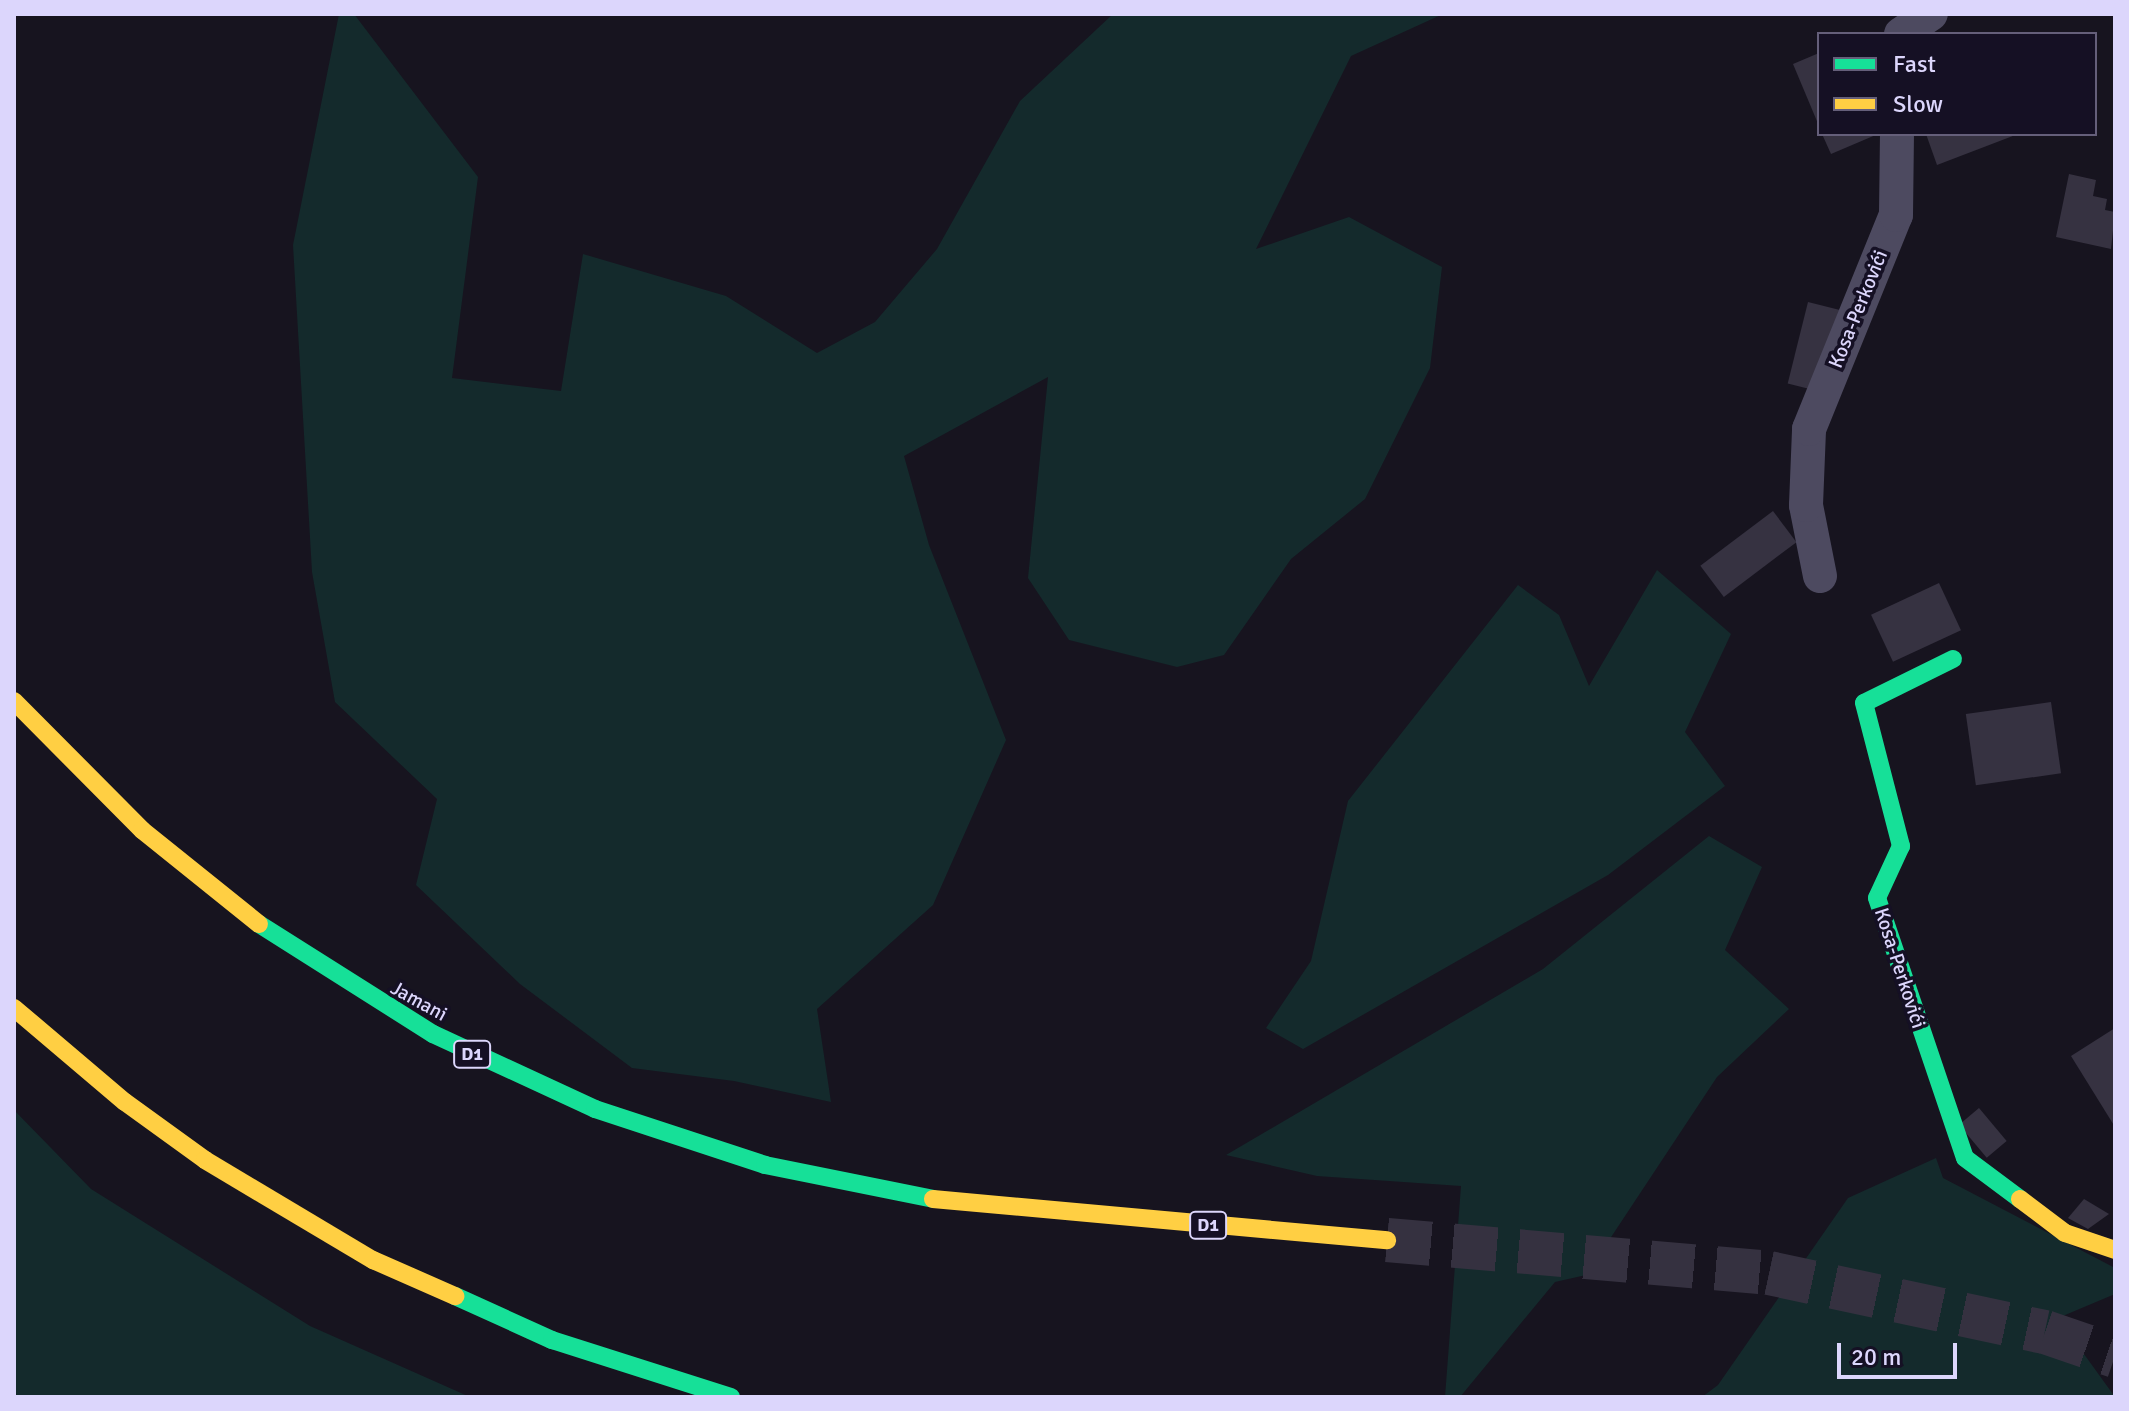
<!DOCTYPE html>
<meta charset="utf-8">
<style>
body{margin:0}
#map{position:relative;width:2129px;height:1411px;overflow:hidden;background:#17141f;font-family:Signika,sans-serif}
div>[style]{position:absolute}
[style*='--x']{left:calc(var(--x)*1px);top:calc(var(--y)*1px);width:calc(var(--w)*1px);rotate:calc(var(--a)*1deg)}
.green>*{inset:0;background:#142a2c}
.building>*{inset:0;background:#363241;transform-origin:0 0}
.highway-tunnel>*{height:44px;margin-top:-22px;transform-origin:0;background:repeating-linear-gradient(90deg,#353140 0 44px,transparent 0 66px)}
.street>*{height:34px;margin:-17px;padding:0 17px;transform-origin:17px;border-radius:17px;background:#4d4a60}
.fast>*{height:18px;margin:-9px;padding:0 9px;transform-origin:9px;border-radius:9px;background:#16e098}
.slow>*{height:18px;margin:-9px;padding:0 9px;transform-origin:9px;border-radius:9px;background:#ffcf43}
span{translate:-50% -50%;white-space:nowrap;text-align:center;line-height:1.15;-webkit-text-stroke:7px #151024;paint-order:stroke}
.shield-label span{padding:2px 6px;background:#151024;border:2px solid;border-radius:6px;-webkit-text-stroke-width:0}
.shield-label{font-size:18px;color:#dcd6fc;font-weight:700}
.street-label{font-size:20px;color:#dcd6fc}
.frame{position:absolute;inset:0;border:16px solid #dcd6fc;pointer-events:none}
.legend{position:absolute;left:1817px;top:32px;width:280px;height:104px;box-sizing:border-box;background:#151024;border:2px solid #655f7a;margin:0;padding:10px 14px;list-style:none;font-size:24px;color:#dcd6fc}
.legend li{display:flex;align-items:center;gap:16px;height:40px}
.legend b{width:40px;border:2px solid #655f7a}
.scale{position:absolute;left:1837px;top:1343px;width:120px;height:36px;box-sizing:border-box;border:4px solid #dcd6fc;border-top:0;padding-left:10px;font-size:24px;line-height:28px;white-space:nowrap;color:#dcd6fc;-webkit-text-stroke:6px #151024;paint-order:stroke}
</style>
<div id="map">
<div class="green">
<i style="clip-path:polygon(339px 14px,354px 14px,478px 177px,452px 378px,561px 391px,583px 254px,726px 296px,817px 353px,875px 322px,937px 249px,1020px 101px,1113px 14px,1443px 14px,1351px 56px,1256px 249px,1349px 217px,1442px 267px,1430px 368px,1365px 499px,1291px 559px,1224px 655px,1177px 667px,1069px 640px,1028px 578px,1048px 377px,904px 456px,929px 545px,1006px 740px,933px 905px,817px 1009px,831px 1102px,734px 1081px,632px 1068px,520px 984px,416px 885px,437px 799px,335px 702px,312px 572px,293px 245px)"></i>
<i style="clip-path:polygon(1657px 570px,1731px 634px,1685px 732px,1725px 786px,1608px 875px,1303px 1049px,1266px 1028px,1311px 961px,1348px 801px,1518px 585px,1559px 615px,1589px 686px)"></i>
<i style="clip-path:polygon(1709px 836px,1762px 867px,1725px 950px,1789px 1009px,1717px 1077px,1586px 1275px,1555px 1282px,1460px 1397px,1445px 1397px,1461px 1186px,1317px 1176px,1226px 1155px,1543px 969px)"></i>
<i style="clip-path:polygon(14px 1110px,91px 1189px,310px 1326px,470px 1397px,14px 1397px)"></i>
<i style="clip-path:polygon(1936px 1158px,1943px 1178px,2115px 1268px,2115px 1294px,2058px 1318px,2115px 1397px,1702px 1397px,1718px 1385px,1848px 1198px)"></i>
</div>
<div class="building">
<i style="clip-path:polygon(1819px 53px,1819px 126px,1793px 64px)"></i>
<i style="clip-path:polygon(1822px 134px,1878px 134px,1831px 154px)"></i>
<i style="clip-path:polygon(1926px 134px,2018px 134px,1937px 165px)"></i>
<i style="clip-path:polygon(2069px 174px,2096px 180px,2093px 196px,2107px 199px,2105px 210px,2115px 212px,2111px 249px,2056px 237px)"></i>
<i style="left:1808px;top:302px;width:36px;height:84px;rotate:14deg"></i>
<i style="left:1773px;top:511px;width:39px;height:91px;rotate:53deg"></i>
<i style="left:1939px;top:583px;width:52px;height:75px;rotate:65deg"></i>
<i style="left:2051px;top:702px;width:72px;height:86px;rotate:82deg"></i>
<i style="clip-path:polygon(2115px 1028px,2115px 1127px,2071px 1056px)"></i>
<i style="left:1979px;top:1108px;width:43px;height:26px;rotate:50deg"></i>
<i style="clip-path:polygon(2084px 1199px,2109px 1214px,2088px 1229px,2068px 1218px)"></i>
</div>
<div class="highway-tunnel">
<i style="--x:1387;--y:1240;--w:383;--a:4.9"></i>
<i style="--x:1769;--y:1273;--w:282;--a:12.1"></i>
<i style="--x:2045;--y:1332;--w:74;--a:18.9"></i>
</div>
<div class="street">
<i style="--x:1901;--y:34;--w:36;--a:-34"></i>
<i style="--x:1820;--y:576;--w:72;--a:-101.2"></i>
<i style="--x:1806;--y:505;--w:76;--a:-87.7"></i>
<i style="--x:1809;--y:429;--w:231;--a:-67.9"></i>
<i style="--x:1896;--y:215;--w:81;--a:-89.3"></i>
</div>
<div class="fast">
<i style="--x:1953;--y:659;--w:99;--a:153.7"></i>
<i style="--x:1864;--y:703;--w:148;--a:75.5"></i>
<i style="--x:1901;--y:846;--w:57;--a:114.8"></i>
<i style="--x:1877;--y:898;--w:274;--a:71.3"></i>
<i style="--x:1965;--y:1158;--w:69;--a:36.7"></i>
<i style="--x:259;--y:924;--w:206;--a:32.3"></i>
<i style="--x:433;--y:1034;--w:179;--a:24.8"></i>
<i style="--x:595;--y:1109;--w:179;--a:18.2"></i>
<i style="--x:765;--y:1165;--w:171;--a:11.4"></i>
<i style="--x:455;--y:1296;--w:107;--a:24.4"></i>
<i style="--x:552;--y:1340;--w:188;--a:17.7"></i>
</div>
<div class="slow">
<i style="--x:14;--y:701;--w:182;--a:45.2"></i>
<i style="--x:142;--y:830;--w:150;--a:38.8"></i>
<i style="--x:14;--y:1008;--w:145;--a:40.3"></i>
<i style="--x:125;--y:1102;--w:99;--a:35.9"></i>
<i style="--x:205;--y:1160;--w:196;--a:30.8"></i>
<i style="--x:373;--y:1260;--w:90;--a:23.7"></i>
<i style="--x:933;--y:1199;--w:456;--a:5.2"></i>
<i style="--x:2020;--y:1199;--w:56;--a:37.1"></i>
<i style="--x:2065;--y:1233;--w:53;--a:18.8"></i>
</div>
<div class="shield-label">
<span style="left:472px;top:1054px">D1</span>
<span style="left:1208px;top:1225px">D1</span>
</div>
<div class="street-label">
<span style="left:1858px;top:309px;rotate:-68deg">Kosa-Perkovići</span>
<span style="left:1900px;top:968px;rotate:72deg">Kosa-Perkovići</span>
<span style="left:419px;top:1001px;rotate:29deg">Jamani</span>
</div>
<div class="frame"></div>
<ul class="legend">
<li><b style="height:10px;background:#16e098"></b>Fast</li>
<li><b style="height:10px;background:#ffcf43"></b>Slow</li>
</ul>
<div class="scale">20 m</div>
</div>
